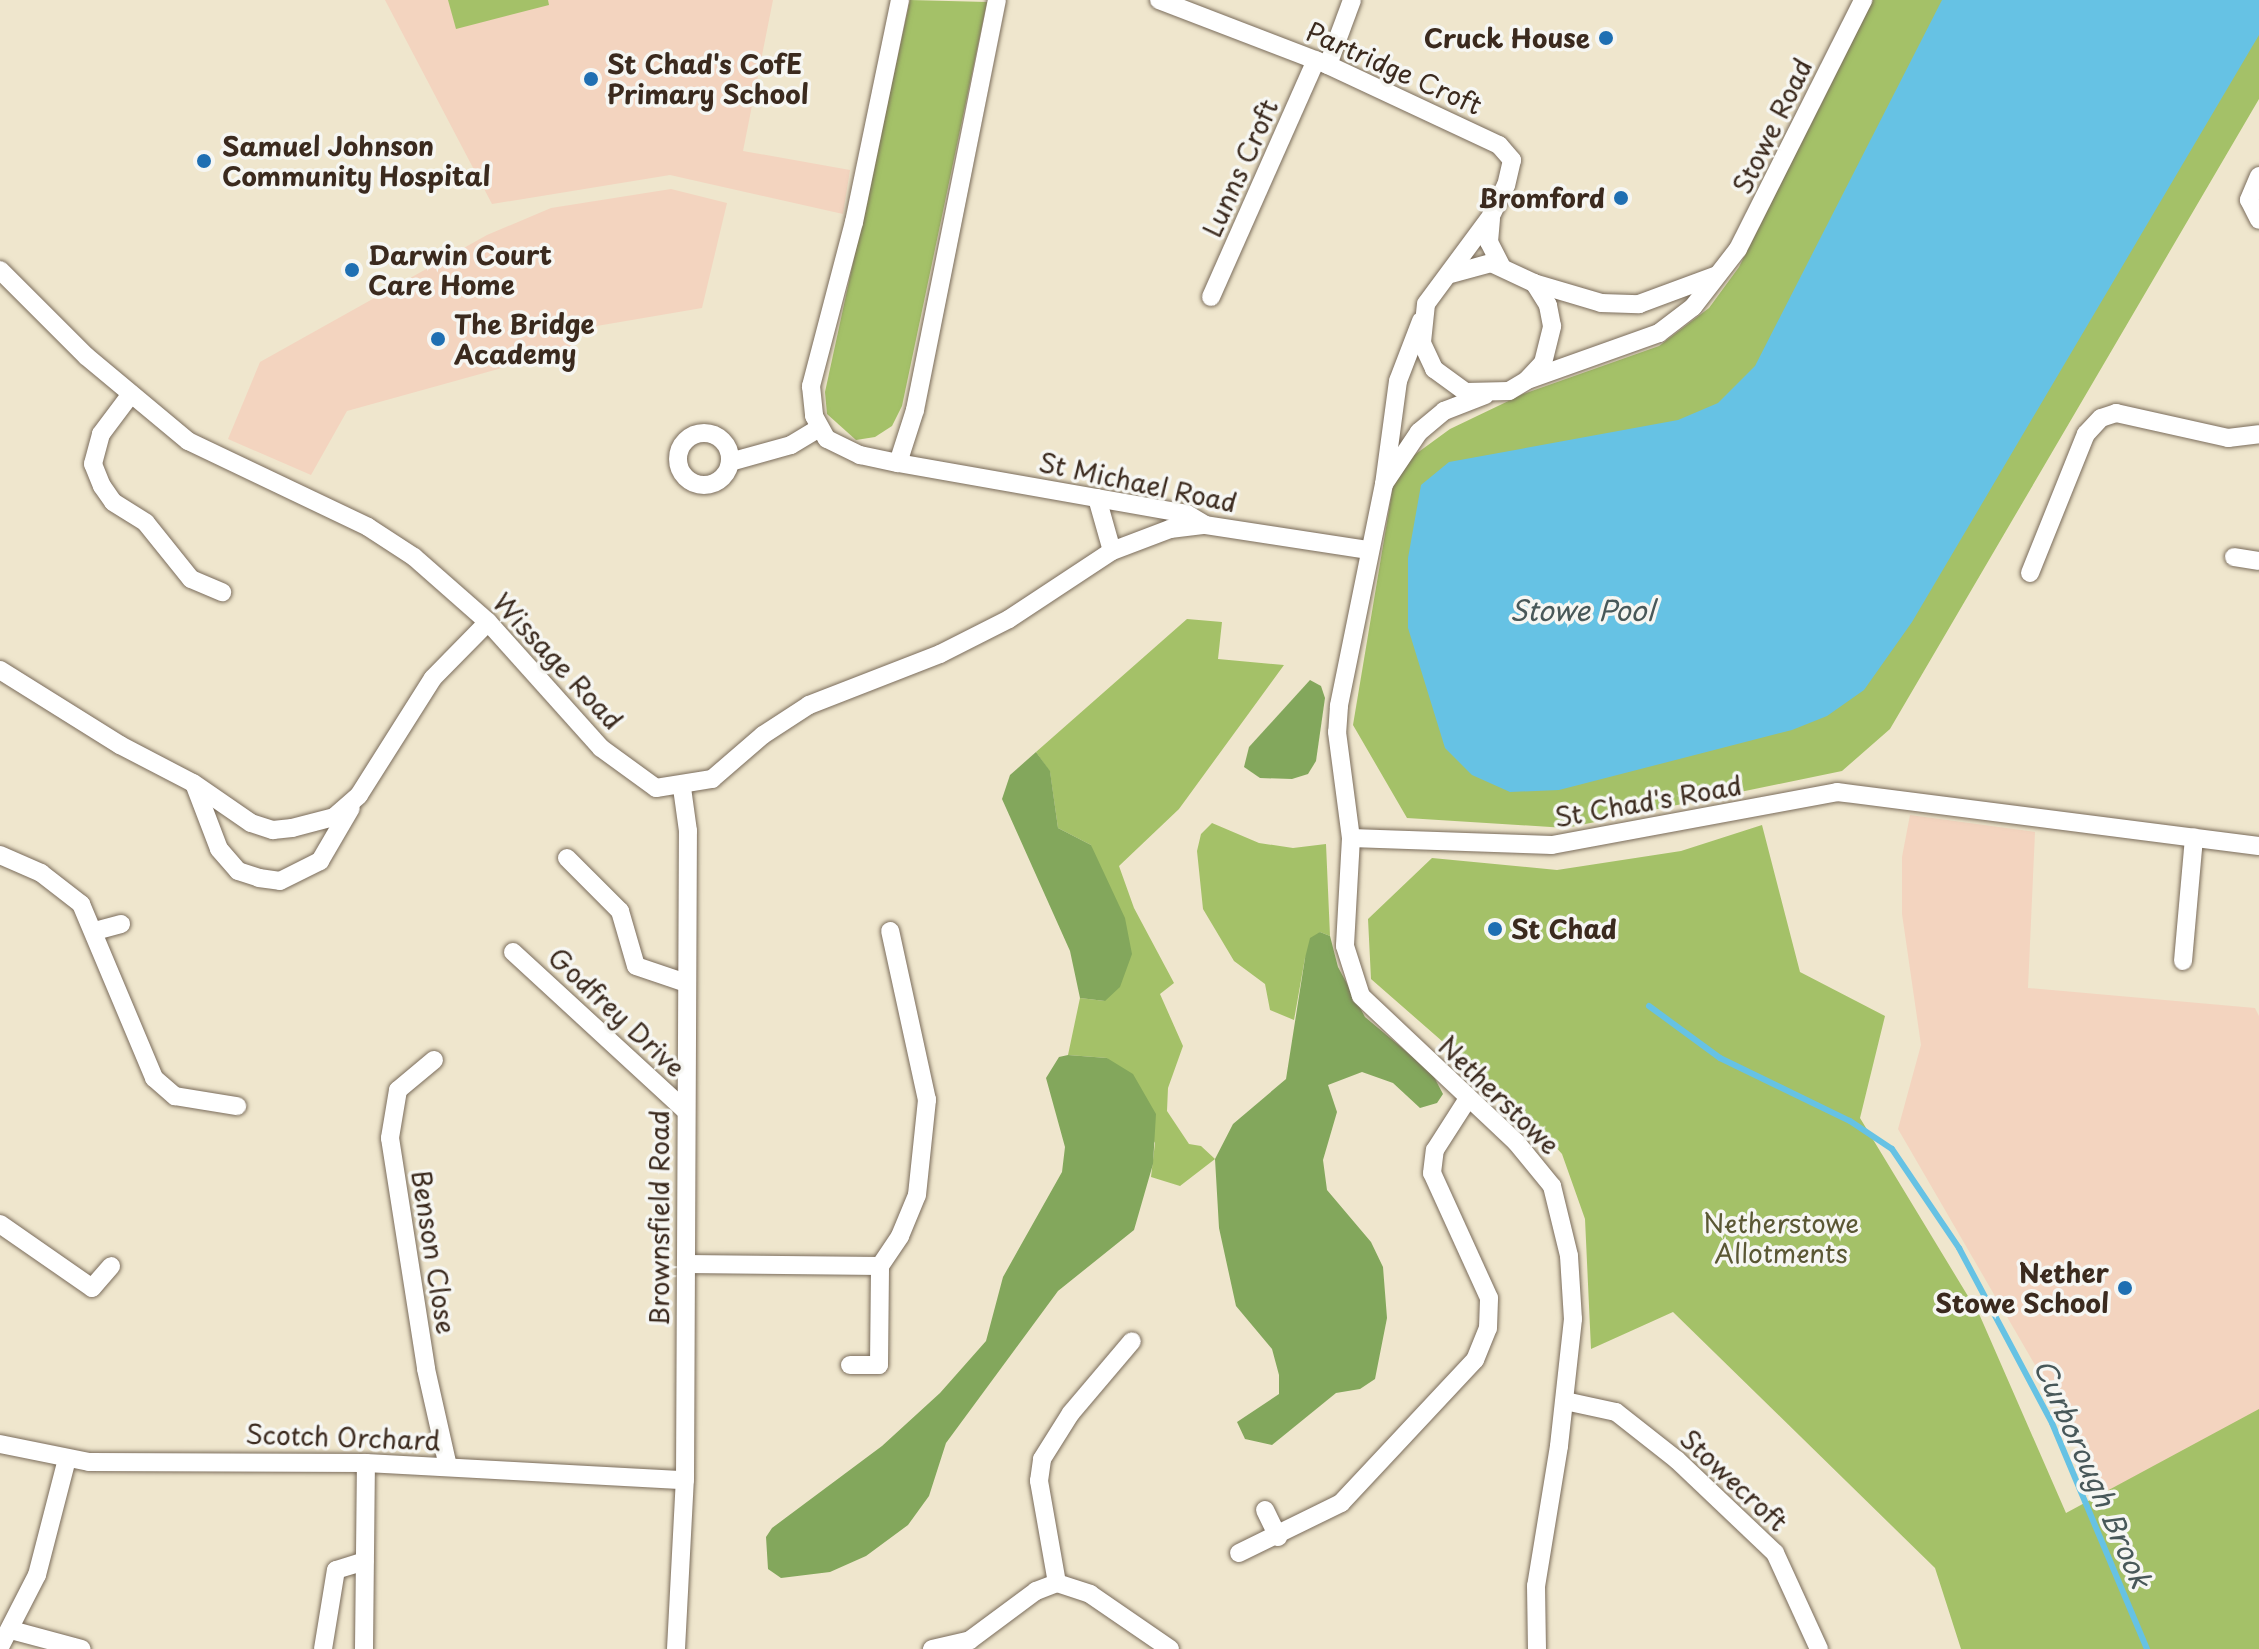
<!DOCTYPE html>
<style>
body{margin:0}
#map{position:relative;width:2259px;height:1649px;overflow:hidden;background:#efe6cd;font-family:"Playpen Sans",sans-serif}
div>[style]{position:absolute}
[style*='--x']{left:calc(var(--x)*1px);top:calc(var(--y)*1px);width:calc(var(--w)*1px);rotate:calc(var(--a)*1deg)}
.built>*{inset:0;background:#f3d4bf}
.green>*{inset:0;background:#a4c168}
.forest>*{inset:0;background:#83a75c}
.water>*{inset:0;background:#66c2e4}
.stream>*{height:6px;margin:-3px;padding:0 3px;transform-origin:3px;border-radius:3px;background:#66c2e4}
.roads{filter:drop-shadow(0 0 2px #7a6c5b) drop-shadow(0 0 2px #7a6c5b)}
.minor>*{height:18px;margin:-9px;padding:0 9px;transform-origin:9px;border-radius:9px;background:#fff}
.minor>.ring{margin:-9px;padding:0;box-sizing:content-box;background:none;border:18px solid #fff;border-radius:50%}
.dots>*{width:22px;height:22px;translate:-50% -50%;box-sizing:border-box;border:4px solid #f6f6f2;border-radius:50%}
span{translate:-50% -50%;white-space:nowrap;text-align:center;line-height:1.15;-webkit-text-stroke:7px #f6f6f2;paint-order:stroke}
.poi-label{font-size:26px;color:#3b2a1e;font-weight:700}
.right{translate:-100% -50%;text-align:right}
.left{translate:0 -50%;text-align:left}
.street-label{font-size:26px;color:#3b2a1e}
.park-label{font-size:26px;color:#5a5734}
.water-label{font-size:28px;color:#485859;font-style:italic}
</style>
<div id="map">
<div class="built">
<i style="clip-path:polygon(385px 0,773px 0,743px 151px,850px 170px,843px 214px,670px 175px,492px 204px)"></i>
<i style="clip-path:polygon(671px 189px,727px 203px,702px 308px,585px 328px,567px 350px,347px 411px,311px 475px,228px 439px,260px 362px,487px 235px,551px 208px)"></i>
<i style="clip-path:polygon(1910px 815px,2035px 832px,2028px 988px,2255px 1008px,2259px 1016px,2259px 1649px,2101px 1497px,2082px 1446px,1898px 1129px,1921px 1045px,1902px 914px,1902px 857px)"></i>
</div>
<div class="green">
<i style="clip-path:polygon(448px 0,548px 0,549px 5px,456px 29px)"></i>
<i style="clip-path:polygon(910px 0,987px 2px,902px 406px,892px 426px,875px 437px,856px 440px,827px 414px,825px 392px)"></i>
<i style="clip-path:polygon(1873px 0,2259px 0,2259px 99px,1890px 729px,1842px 771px,1566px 828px,1407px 818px,1353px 725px,1393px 486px,1413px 456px,1450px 429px,1523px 394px,1659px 346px,1709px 308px,1739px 267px)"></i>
<i style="clip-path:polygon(1187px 619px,1222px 622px,1218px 659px,1284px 665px,1179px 809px,1119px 866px,1134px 908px,1174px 983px,1160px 994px,1183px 1046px,1168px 1088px,1167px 1111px,1189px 1144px,1201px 1146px,1215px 1159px,1180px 1186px,1151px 1177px,1155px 1143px,1107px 1058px,1068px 1055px,1080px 998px,1105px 1001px,1091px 845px,1058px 828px,1050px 772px,1036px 752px)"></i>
<i style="clip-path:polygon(1212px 823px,1259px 843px,1293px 848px,1326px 844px,1330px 936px,1320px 932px,1305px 958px,1294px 1020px,1270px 1010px,1265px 984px,1234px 961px,1203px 909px,1197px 851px,1201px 834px)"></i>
<i style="clip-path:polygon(1762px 825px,1800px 972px,1885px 1016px,1860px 1118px,1980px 1316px,2066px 1513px,2259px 1409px,2259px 1649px,1961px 1649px,1935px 1568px,1673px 1312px,1591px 1349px,1585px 1219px,1562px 1154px,1530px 1118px,1371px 979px,1368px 919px,1432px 858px,1557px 870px,1681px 851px)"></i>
</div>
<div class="forest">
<i style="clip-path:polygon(1310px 680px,1321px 686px,1325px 698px,1316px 761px,1308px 774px,1292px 779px,1260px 778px,1244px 767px,1249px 747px)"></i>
<i style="clip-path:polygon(1036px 752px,1050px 771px,1058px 828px,1091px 845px,1125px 918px,1132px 954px,1120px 987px,1105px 1001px,1080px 998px,1070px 951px,1002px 799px,1010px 775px)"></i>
<i style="clip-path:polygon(1320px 932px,1330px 936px,1338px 967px,1365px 1017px,1432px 1073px,1443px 1094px,1437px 1103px,1420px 1108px,1393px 1083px,1362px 1072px,1328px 1085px,1337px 1112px,1323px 1160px,1327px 1190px,1371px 1242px,1383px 1267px,1387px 1318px,1375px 1379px,1360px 1389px,1336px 1393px,1272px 1445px,1245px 1439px,1237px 1422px,1279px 1394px,1279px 1375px,1272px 1349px,1236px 1306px,1219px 1228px,1215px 1159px,1233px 1124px,1286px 1079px,1305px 958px,1310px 938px)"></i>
<i style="clip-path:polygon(1068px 1055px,1107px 1058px,1133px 1074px,1156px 1114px,1153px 1164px,1134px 1230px,1058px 1291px,946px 1443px,929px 1496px,908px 1525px,866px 1556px,830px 1572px,781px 1578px,768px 1569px,766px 1537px,772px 1528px,882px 1446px,940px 1393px,986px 1341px,1003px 1277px,1062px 1172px,1065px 1147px,1046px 1078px,1059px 1057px)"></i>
</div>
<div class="water">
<i style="clip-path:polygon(1942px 0,2259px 0,2259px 35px,1912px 622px,1864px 690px,1827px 716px,1792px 730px,1559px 790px,1510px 792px,1472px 775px,1445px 748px,1408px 628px,1408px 558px,1421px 485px,1449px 462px,1678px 420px,1718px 403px,1755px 366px)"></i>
</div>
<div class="stream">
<i style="--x:1649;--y:1006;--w:88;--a:36.2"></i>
<i style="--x:1720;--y:1058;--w:144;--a:25.9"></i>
<i style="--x:1850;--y:1121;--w:50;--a:33.7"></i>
<i style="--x:1892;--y:1149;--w:120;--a:55.9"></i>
<i style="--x:1959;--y:1248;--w:198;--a:62"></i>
<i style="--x:2052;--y:1423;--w:245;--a:67.2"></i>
</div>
<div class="roads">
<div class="minor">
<i style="--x:900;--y:0;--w:227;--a:101.7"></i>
<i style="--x:854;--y:222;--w:170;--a:104.7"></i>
<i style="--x:811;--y:386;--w:30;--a:84"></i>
<i style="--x:814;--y:416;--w:26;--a:61"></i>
<i style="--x:827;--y:439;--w:37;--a:26"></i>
<i style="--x:860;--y:455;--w:39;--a:12"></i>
<i style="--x:898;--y:463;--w:293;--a:10"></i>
<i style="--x:1187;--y:514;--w:21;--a:31"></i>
<i style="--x:1205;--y:525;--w:165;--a:8.7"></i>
<i style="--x:1159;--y:0;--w:181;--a:21"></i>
<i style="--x:1328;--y:65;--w:189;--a:25.1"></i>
<i style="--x:1499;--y:145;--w:20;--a:49"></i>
<i style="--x:1512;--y:160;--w:26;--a:103"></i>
<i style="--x:1506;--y:185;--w:34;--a:116"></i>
<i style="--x:1491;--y:216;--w:109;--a:126.5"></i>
<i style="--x:1426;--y:304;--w:39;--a:96"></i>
<i style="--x:1422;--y:343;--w:29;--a:65"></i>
<i style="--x:1434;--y:369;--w:39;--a:36"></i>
<i style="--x:1466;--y:392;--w:43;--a:-1.3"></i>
<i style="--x:1509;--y:391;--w:21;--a:-31"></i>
<i style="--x:1527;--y:380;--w:23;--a:-47"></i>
<i style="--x:1543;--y:363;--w:38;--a:-76"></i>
<i style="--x:1552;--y:326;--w:21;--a:-101"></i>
<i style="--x:1548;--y:305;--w:26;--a:-122"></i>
<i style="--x:1534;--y:283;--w:47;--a:-155.1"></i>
<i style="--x:1491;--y:263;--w:41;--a:164.6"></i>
<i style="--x:1328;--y:65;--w:69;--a:-69.7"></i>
<i style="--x:2259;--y:176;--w:26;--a:113"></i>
<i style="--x:2249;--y:200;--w:22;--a:63"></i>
<i style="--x:1491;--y:219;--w:23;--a:95"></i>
<i style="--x:1489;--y:242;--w:28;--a:63"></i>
<i style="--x:0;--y:270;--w:122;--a:45"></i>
<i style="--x:86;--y:356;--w:133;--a:39.8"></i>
<i style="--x:188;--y:441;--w:199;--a:25.5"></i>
<i style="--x:368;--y:527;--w:55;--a:33.1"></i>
<i style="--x:414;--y:557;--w:98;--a:41.3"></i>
<i style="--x:488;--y:622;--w:169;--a:48.1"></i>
<i style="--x:601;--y:748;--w:68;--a:36"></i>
<i style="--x:656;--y:788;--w:57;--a:-9.1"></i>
<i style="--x:712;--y:779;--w:67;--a:-40.8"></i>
<i style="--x:763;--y:735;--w:55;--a:-33.1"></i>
<i style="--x:809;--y:705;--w:141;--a:-21.3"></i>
<i style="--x:940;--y:654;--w:77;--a:-26.9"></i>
<i style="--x:1009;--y:619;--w:123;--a:-33.4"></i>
<i style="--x:1112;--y:551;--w:62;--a:-20.8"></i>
<i style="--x:1170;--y:529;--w:35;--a:-7"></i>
<i style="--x:1534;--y:283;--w:70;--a:16.6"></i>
<i style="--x:1601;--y:303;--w:38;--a:2"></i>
<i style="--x:1639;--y:304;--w:83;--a:-20.4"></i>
<i style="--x:1211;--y:297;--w:259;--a:-66.1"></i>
<i style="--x:1421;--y:321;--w:64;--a:111"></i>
<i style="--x:1398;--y:381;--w:104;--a:97.7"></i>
<i style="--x:1384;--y:484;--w:227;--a:101.5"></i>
<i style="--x:1339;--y:706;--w:26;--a:94"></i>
<i style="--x:1337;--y:732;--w:107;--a:82.5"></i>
<i style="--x:1351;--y:838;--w:108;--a:93.2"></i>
<i style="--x:1345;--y:946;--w:52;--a:72.3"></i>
<i style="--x:1361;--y:996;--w:213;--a:43.3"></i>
<i style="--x:1516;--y:1142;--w:57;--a:50.7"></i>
<i style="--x:1552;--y:1186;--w:72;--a:76.3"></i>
<i style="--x:1569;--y:1256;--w:63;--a:86.4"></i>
<i style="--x:1573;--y:1319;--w:128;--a:96.3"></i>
<i style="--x:1559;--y:1446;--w:142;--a:99.3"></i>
<i style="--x:1536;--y:1586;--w:63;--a:89.1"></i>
<i style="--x:1530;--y:379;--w:137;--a:-19.6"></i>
<i style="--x:1659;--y:333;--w:43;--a:-37.4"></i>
<i style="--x:1693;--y:307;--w:73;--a:-52.2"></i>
<i style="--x:1738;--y:249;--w:279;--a:-63.3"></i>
<i style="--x:131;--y:394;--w:50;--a:126.9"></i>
<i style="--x:101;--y:434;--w:31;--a:105"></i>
<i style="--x:93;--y:464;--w:24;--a:68"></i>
<i style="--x:102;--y:486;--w:19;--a:55"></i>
<i style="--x:113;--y:502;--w:39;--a:32"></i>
<i style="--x:146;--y:523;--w:72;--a:51.2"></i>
<i style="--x:191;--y:579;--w:34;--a:23"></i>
<i class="ring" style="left:678px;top:433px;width:34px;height:34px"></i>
<i style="--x:730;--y:462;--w:63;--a:-15.6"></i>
<i style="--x:791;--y:445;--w:31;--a:-31"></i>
<i style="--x:898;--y:463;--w:56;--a:-72.2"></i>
<i style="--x:915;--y:410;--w:418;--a:-78.7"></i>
<i style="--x:1384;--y:484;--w:63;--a:-56.1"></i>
<i style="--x:1419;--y:432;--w:33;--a:-40"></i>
<i style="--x:1444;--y:411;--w:44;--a:-21.3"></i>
<i style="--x:1097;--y:498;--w:55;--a:74.2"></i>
<i style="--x:2234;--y:557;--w:25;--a:9"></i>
<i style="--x:2030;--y:573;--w:150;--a:-68.1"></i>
<i style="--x:2086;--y:434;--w:22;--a:-47"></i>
<i style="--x:2101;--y:418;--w:16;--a:-18"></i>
<i style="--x:2116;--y:413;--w:115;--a:12.6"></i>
<i style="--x:2228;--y:438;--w:31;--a:-7"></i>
<i style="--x:0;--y:670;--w:142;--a:32"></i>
<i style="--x:120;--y:745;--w:82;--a:27.5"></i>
<i style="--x:193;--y:783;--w:70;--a:34.6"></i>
<i style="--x:251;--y:823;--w:23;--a:18"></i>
<i style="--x:273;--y:830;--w:19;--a:-6"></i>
<i style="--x:292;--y:828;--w:43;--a:-14.7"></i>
<i style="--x:334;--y:817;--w:33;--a:-41"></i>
<i style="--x:359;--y:795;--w:138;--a:-57.7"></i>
<i style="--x:433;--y:678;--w:78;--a:-45.5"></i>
<i style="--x:195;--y:786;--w:67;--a:69.1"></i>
<i style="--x:219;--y:849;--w:29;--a:49"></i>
<i style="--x:238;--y:871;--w:22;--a:18"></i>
<i style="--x:259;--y:878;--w:21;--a:8"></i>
<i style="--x:280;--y:881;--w:45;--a:-26.6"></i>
<i style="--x:320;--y:861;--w:61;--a:-59.7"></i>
<i style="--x:1351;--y:838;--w:201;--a:2"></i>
<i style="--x:1552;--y:845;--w:290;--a:-10.5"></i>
<i style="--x:1837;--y:792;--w:425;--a:7.3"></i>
<i style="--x:0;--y:855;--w:45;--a:23.7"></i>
<i style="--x:41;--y:873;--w:51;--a:37.8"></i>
<i style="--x:81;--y:904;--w:189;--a:67.2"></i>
<i style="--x:154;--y:1078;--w:28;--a:41"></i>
<i style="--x:175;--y:1096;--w:63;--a:9.2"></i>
<i style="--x:567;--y:858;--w:75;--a:45"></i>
<i style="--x:620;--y:911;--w:57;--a:73.8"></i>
<i style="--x:636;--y:966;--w:53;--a:18.8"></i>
<i style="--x:95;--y:931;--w:27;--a:-15"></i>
<i style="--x:513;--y:952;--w:234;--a:42.6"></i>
<i style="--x:2183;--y:961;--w:124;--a:-84.9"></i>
<i style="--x:434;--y:1060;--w:47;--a:140.2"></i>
<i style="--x:398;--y:1090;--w:49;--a:99.5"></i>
<i style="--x:390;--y:1138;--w:234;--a:81.1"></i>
<i style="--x:426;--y:1369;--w:100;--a:77.3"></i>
<i style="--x:0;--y:1224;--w:112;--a:34.8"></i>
<i style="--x:92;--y:1288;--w:29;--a:-49"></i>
<i style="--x:686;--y:1264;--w:194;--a:0.6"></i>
<i style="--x:880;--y:1266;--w:36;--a:-56"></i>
<i style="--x:900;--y:1236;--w:44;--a:-67.5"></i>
<i style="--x:917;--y:1195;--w:96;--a:-84"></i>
<i style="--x:927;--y:1100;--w:173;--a:-102.3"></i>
<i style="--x:850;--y:1365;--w:29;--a:0"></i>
<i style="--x:879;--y:1365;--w:99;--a:-89.4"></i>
<i style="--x:1565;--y:1401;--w:52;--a:12.2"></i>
<i style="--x:1616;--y:1412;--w:78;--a:38.2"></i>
<i style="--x:1677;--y:1460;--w:135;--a:43.5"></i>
<i style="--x:1775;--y:1553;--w:106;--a:65.4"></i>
<i style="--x:0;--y:1444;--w:91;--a:11.4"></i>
<i style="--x:89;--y:1462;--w:277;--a:0.2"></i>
<i style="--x:366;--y:1463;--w:319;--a:3.1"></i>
<i style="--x:1265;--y:1510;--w:30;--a:64"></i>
<i style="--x:1239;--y:1553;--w:114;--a:-26.1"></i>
<i style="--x:1341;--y:1503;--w:196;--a:-46.9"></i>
<i style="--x:1475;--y:1360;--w:35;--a:-68"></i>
<i style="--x:1488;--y:1328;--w:30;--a:-88"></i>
<i style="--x:1489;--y:1298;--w:137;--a:-114.5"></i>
<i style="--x:1432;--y:1173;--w:23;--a:-83"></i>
<i style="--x:1435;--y:1150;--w:59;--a:-57.4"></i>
<i style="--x:1057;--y:1583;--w:104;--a:-100"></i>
<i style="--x:1039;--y:1481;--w:22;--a:-82"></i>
<i style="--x:1042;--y:1459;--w:54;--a:-57.8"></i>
<i style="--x:1071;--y:1413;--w:94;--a:-49.7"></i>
<i style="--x:11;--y:1630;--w:73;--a:15"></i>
<i style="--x:0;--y:1647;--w:81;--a:-62.8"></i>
<i style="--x:37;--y:1575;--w:120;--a:-75.5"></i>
<i style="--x:323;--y:1649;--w:80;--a:-80.7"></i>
<i style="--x:336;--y:1570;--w:30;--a:-17"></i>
<i style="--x:364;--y:1649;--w:186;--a:-89.4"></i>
<i style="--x:676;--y:1649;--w:169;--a:-87"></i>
<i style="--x:685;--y:1480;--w:649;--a:-89.74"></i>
<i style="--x:688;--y:831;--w:43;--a:-97.9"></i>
<i style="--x:932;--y:1649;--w:39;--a:-13"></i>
<i style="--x:970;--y:1640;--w:82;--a:-36.6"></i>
<i style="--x:1036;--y:1591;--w:22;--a:-21"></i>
<i style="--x:1057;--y:1583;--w:35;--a:18"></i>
<i style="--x:1090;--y:1594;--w:97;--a:34.5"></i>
</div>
</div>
<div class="dots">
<i style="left:1606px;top:38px;background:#1f6fb2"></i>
<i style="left:591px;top:79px;background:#1f6fb2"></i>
<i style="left:204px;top:161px;background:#1f6fb2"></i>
<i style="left:1621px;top:198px;background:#1f6fb2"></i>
<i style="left:352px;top:270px;background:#1f6fb2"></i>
<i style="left:438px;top:339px;background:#1f6fb2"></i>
<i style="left:1495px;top:929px;background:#1f6fb2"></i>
<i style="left:2125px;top:1288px;background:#1f6fb2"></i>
</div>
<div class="poi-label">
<span class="right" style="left:1590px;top:38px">Cruck House</span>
<span class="left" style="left:607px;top:79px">St Chad's CofE<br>Primary School</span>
<span class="left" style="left:222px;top:161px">Samuel Johnson<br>Community Hospital</span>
<span class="right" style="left:1605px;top:198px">Bromford</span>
<span class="left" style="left:368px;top:270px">Darwin Court<br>Care Home</span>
<span class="left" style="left:454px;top:339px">The Bridge<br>Academy</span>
<span class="left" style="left:1511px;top:929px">St Chad</span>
<span class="right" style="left:2109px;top:1288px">Nether<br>Stowe School</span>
</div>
<div class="street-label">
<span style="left:1394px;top:68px;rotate:24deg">Partridge Croft</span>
<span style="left:1772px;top:126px;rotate:-64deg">Stowe Road</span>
<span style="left:1240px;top:168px;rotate:-66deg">Lunns Croft</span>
<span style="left:1138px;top:482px;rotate:12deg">St Michael Road</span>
<span style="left:558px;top:661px;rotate:47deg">Wissage Road</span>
<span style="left:1648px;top:801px;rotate:-10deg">St Chad's Road</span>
<span style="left:617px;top:1012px;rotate:43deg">Godfrey Drive</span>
<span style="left:1499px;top:1095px;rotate:44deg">Netherstowe</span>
<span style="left:659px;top:1218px;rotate:-90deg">Brownsfield Road</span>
<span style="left:434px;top:1252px;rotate:81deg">Benson Close</span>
<span style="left:343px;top:1437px;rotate:2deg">Scotch Orchard</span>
<span style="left:1734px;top:1480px;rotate:43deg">Stowecroft</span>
</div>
<div class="park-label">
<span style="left:1781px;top:1238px">Netherstowe<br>Allotments</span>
</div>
<div class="water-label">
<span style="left:1582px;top:610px">Stowe Pool</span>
<span style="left:2093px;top:1473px;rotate:66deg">Curborough Brook</span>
</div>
</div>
